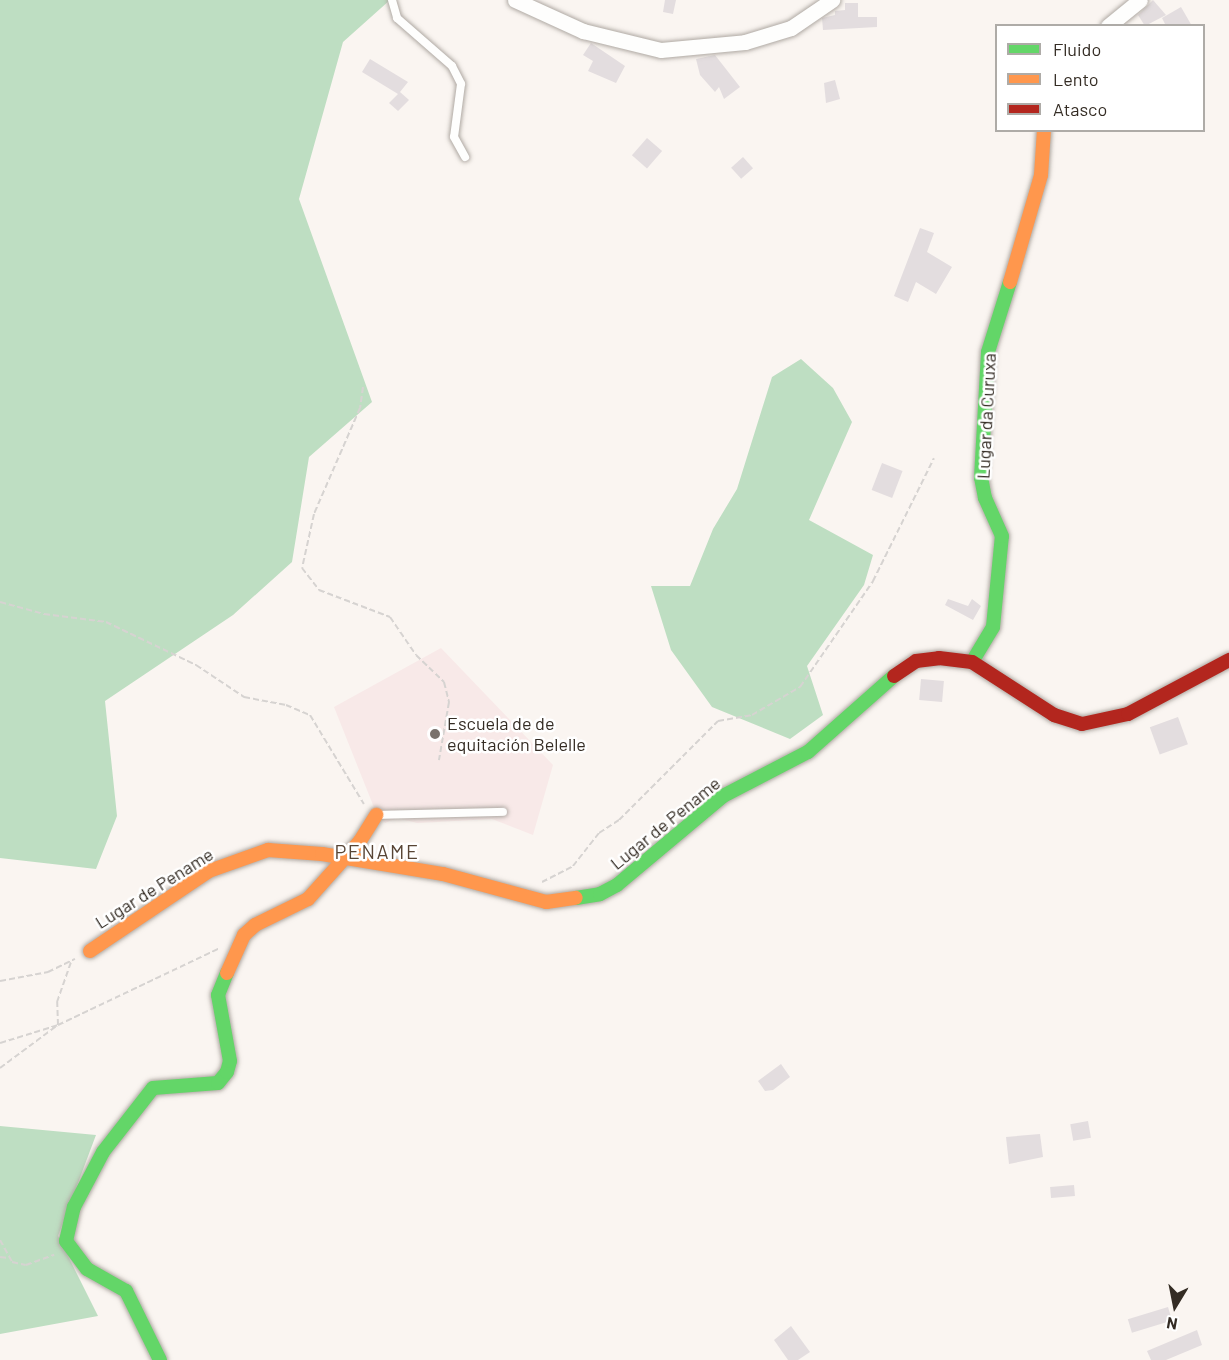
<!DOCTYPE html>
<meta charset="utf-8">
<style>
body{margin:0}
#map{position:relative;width:1229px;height:1360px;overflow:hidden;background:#faf5f1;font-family:Barlow,sans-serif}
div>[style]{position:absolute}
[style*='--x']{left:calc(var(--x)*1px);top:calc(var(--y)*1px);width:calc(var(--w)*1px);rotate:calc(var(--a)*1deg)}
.education>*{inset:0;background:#f8e9e8}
.forest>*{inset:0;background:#bedec2}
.building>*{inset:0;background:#e3dddf;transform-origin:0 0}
.path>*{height:2px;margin-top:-1px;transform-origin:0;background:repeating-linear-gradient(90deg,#d6d3d1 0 6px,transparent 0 9px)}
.roads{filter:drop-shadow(0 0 2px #afa9a3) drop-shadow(0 0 2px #afa9a3)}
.lane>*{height:8px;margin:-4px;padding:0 4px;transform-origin:4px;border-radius:4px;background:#fefefd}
.street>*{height:15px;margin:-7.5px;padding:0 7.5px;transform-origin:7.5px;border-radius:7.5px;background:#fefefd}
.fast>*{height:14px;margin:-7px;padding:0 7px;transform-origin:7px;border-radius:7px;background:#63d668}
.slow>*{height:14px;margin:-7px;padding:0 7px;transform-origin:7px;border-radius:7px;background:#ff974d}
.jam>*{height:14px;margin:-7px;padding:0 7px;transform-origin:7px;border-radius:7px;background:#b3261e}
.dots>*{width:16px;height:16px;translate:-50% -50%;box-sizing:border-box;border:3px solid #fff;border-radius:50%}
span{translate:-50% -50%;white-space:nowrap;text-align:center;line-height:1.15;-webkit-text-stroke:5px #fff;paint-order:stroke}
.street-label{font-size:18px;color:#342c24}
.poi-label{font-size:18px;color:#342c24}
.left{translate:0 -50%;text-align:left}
.neighbourhood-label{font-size:20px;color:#584535;letter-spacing:1.5px}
.legend{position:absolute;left:995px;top:24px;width:210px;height:108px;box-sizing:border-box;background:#fff;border:2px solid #aeaba7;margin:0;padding:8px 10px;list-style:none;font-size:18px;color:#342c24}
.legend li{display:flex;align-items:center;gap:12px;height:30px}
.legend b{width:30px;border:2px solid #aeaba7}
.north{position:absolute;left:1145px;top:1276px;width:60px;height:60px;-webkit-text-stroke:4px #fff;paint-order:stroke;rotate:190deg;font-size:16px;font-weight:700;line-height:24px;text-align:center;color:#342c24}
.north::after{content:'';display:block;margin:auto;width:21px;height:27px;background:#342c24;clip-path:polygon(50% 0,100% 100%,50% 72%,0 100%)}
</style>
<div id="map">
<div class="education">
<i style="clip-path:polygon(441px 648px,553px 765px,533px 835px,492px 819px,417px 823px,397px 818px,385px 823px,375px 810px,334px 707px)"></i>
</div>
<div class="forest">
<i style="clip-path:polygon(0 0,390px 0,343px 42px,299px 199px,372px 402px,309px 457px,292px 562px,233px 615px,105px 701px,117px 816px,96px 869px,0 858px)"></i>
<i style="clip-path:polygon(801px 359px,833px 388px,852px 422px,809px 520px,873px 555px,864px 585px,807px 666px,823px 715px,790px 739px,712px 707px,671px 650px,651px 586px,690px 586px,713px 529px,737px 489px,772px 377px)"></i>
<i style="clip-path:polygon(0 1126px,96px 1135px,58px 1236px,98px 1316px,0 1334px)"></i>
</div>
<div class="building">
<i style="clip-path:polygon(665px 0,676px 0,673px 14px,663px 12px)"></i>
<i style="clip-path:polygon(1153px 0,1166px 15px,1145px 26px,1138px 15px)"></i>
<i style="clip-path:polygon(845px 3px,858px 3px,858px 17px,877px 17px,877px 27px,823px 30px,822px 18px,835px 15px,835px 11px,845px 10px)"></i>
<i style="clip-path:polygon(1181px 7px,1192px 26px,1166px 26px,1162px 18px)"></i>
<i style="clip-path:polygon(591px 43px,625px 66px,616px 83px,588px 71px,593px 61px,583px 55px)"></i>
<i style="clip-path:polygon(715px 55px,740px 87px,724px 99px,719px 87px,715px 92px,700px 75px,696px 59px)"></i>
<i style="clip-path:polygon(370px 59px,408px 82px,400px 92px,409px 100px,398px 111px,389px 103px,398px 94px,362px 72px)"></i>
<i style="clip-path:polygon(835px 80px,840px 99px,826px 103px,824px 83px)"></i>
<i style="left:647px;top:138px;width:20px;height:23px;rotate:41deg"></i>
<i style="left:743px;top:157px;width:15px;height:16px;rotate:48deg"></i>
<i style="clip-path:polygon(920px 228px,934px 233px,927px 252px,952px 267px,936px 294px,916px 282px,908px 302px,894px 296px)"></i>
<i style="left:882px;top:463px;width:22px;height:29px;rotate:21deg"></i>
<i style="clip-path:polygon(948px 599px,968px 606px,972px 599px,981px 606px,973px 620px,945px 605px)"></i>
<i style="left:921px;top:679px;width:23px;height:21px;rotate:5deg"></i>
<i style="left:1178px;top:717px;width:29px;height:30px;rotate:70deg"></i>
<i style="clip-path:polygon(781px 1064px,790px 1077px,773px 1090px,765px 1091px,758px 1081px)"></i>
<i style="left:1088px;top:1121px;width:17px;height:18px;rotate:80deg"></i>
<i style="clip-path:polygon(1040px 1134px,1043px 1157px,1009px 1164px,1006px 1137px)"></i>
<i style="left:1074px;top:1185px;width:11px;height:24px;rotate:85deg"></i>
<i style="left:1168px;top:1307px;width:14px;height:42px;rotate:73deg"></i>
<i style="clip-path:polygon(791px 1326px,810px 1352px,798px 1360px,788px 1360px,774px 1340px)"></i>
<i style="clip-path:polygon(1197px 1330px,1202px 1345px,1166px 1360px,1151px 1360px,1147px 1351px)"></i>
</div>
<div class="path">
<i style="--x:363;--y:387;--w:21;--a:98"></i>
<i style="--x:360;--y:408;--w:116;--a:113.5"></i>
<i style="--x:314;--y:514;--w:55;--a:102.5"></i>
<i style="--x:302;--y:568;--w:28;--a:52"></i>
<i style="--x:319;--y:590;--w:76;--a:20.8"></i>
<i style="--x:390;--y:617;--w:46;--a:55.6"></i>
<i style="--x:416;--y:655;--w:39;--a:44"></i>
<i style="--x:444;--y:682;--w:21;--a:76"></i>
<i style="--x:449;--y:702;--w:59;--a:99.8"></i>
<i style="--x:0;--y:602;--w:46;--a:15.3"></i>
<i style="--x:44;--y:614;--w:63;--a:7.4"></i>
<i style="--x:106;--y:622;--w:100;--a:25.5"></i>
<i style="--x:196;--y:665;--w:58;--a:33.7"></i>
<i style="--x:244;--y:697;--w:43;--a:10.8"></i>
<i style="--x:286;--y:705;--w:26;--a:23"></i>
<i style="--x:310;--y:715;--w:104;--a:58.8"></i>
<i style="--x:542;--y:882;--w:35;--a:-27"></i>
<i style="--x:573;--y:866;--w:42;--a:-51.8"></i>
<i style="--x:599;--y:833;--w:24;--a:-33"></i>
<i style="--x:619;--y:820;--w:140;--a:-45"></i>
<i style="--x:718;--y:721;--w:35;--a:-10"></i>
<i style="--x:752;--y:715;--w:56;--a:-30.3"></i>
<i style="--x:800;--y:687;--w:129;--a:-55.4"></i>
<i style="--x:873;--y:581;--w:137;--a:-63.6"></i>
<i style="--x:0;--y:981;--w:49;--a:-10.6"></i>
<i style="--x:48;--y:972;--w:30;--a:-26"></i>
<i style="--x:0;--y:1043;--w:61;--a:-17.2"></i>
<i style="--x:58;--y:1025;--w:179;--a:-25.4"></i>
<i style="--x:0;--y:1068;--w:72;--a:-36.6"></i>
<i style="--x:58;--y:1025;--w:23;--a:-92"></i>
<i style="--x:57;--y:1002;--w:42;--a:-70.7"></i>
<i style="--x:0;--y:1240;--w:25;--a:61"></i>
<i style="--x:12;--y:1262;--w:14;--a:12"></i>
<i style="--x:26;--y:1265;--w:30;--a:-20"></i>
<i style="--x:0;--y:1257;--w:8;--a:7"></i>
</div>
<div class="roads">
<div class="lane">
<i style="--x:392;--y:0;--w:19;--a:74"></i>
<i style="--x:397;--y:18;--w:73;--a:41.1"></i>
<i style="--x:452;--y:66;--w:20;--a:63"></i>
<i style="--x:461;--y:84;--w:53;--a:97.5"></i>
<i style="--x:454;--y:137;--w:23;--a:61"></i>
<i style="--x:378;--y:815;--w:125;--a:-1.4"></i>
</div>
<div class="street">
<i style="--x:515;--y:0;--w:75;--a:24.5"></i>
<i style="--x:583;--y:31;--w:80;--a:13.7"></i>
<i style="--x:661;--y:50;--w:84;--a:-5.4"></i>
<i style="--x:745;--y:42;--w:48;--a:-16.9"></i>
<i style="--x:791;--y:28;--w:50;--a:-34.3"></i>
<i style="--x:1108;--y:26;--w:41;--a:-39.1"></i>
</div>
<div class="fast">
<i style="--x:972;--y:662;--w:41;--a:-59"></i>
<i style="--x:993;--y:627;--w:91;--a:-84.4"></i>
<i style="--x:1002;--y:536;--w:42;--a:-114.1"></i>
<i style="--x:985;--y:498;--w:20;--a:-101"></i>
<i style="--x:981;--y:478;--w:126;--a:-86.8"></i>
<i style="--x:988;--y:352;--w:73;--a:-72.6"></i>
<i style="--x:576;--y:898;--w:24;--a:-9"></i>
<i style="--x:600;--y:894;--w:19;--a:-28"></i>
<i style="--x:617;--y:885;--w:138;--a:-40"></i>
<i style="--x:723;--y:796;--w:96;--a:-27.4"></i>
<i style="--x:808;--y:752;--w:115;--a:-41.5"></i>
<i style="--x:160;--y:1360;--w:77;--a:-116.2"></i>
<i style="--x:126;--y:1291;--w:45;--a:-150.6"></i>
<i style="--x:87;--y:1269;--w:35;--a:-127"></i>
<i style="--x:66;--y:1241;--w:35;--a:-77"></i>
<i style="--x:74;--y:1207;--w:62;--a:-62.2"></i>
<i style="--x:103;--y:1152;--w:81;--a:-52"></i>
<i style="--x:153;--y:1088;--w:65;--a:-4.4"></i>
<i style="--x:218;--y:1083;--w:14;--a:-51"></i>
<i style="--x:227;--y:1072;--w:11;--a:-75"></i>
<i style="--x:230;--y:1061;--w:67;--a:-100.3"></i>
<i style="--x:218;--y:995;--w:24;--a:-68"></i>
</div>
<div class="slow">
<i style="--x:1010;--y:282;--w:111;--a:-73.8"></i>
<i style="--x:1041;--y:175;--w:45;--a:-86.2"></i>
<i style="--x:90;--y:951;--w:143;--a:-33.9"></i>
<i style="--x:209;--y:871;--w:63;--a:-19.6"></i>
<i style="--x:268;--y:850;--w:54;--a:4.2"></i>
<i style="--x:322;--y:854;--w:123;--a:9.4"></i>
<i style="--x:443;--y:874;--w:107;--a:15.2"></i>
<i style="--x:546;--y:902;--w:30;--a:-8"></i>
<i style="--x:227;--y:973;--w:42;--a:-65.9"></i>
<i style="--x:244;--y:935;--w:15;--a:-42"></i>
<i style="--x:255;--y:925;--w:59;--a:-26.1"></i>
<i style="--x:308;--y:899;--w:78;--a:-48.1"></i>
<i style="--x:360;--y:841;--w:31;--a:-58"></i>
</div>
<div class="jam">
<i style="--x:894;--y:676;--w:27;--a:-34"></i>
<i style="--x:916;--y:661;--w:23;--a:-7"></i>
<i style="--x:939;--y:658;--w:33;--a:7"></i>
<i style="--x:972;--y:662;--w:98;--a:32.9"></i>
<i style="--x:1054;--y:715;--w:29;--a:18"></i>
<i style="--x:1082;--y:724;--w:47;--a:-12.3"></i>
<i style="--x:1128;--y:714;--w:115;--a:-28.1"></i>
</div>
</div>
<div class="dots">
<i style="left:435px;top:734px;background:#79726c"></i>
</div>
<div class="street-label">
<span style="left:986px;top:416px;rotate:-87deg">Lugar da Curuxa</span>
<span style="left:665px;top:823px;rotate:-39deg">Lugar de Pename</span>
<span style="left:154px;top:888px;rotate:-32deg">Lugar de Pename</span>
</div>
<div class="poi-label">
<span class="left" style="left:447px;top:734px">Escuela de de<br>equitación Belelle</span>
</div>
<div class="neighbourhood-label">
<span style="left:377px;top:851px">PENAME</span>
</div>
<ul class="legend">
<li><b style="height:8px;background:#63d668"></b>Fluido</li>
<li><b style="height:8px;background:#ff974d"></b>Lento</li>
<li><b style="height:8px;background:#b3261e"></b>Atasco</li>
</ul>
<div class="north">N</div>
</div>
